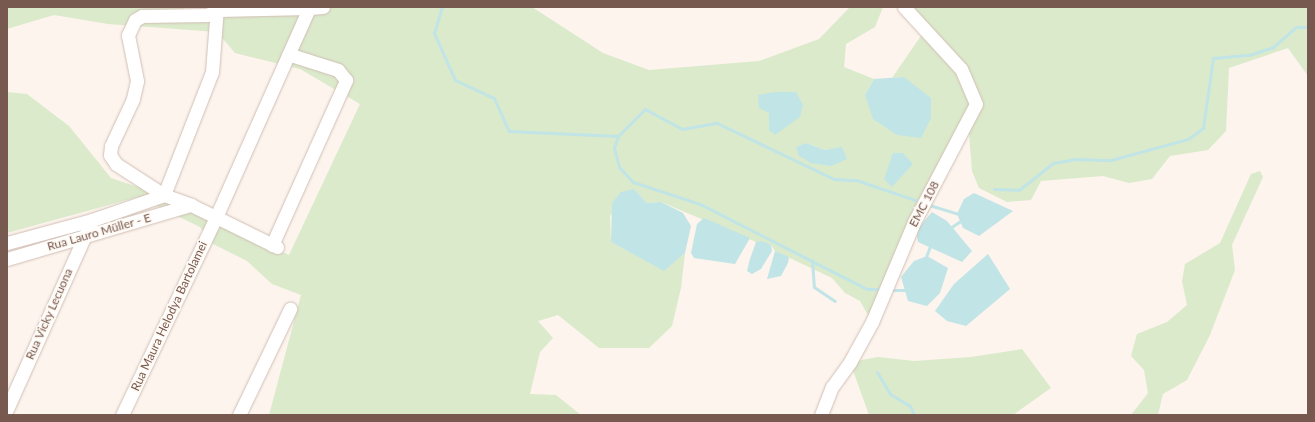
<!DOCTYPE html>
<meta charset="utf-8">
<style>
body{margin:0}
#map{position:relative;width:1315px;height:422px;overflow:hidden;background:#fcf4ed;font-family:Lato,sans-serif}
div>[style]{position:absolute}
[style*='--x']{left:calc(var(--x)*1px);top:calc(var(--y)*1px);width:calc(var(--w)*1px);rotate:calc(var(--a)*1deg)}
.green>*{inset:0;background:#dbeacb}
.water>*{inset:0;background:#c1e4e6}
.stream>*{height:3px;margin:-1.5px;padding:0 1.5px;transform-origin:1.5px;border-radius:1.5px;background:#c1e4e6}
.roads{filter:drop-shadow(0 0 1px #d1beb4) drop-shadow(0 0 1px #d1beb4)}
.minor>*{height:13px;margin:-6.5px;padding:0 6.5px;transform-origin:6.5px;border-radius:6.5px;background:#fff}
span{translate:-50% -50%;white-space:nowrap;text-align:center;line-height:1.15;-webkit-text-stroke:3.5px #fef9f3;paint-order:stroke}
.street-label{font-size:12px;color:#77594f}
.frame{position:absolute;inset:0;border:8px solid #77594f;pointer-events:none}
</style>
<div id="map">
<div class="green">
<i style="clip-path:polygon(evenodd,7px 7px,184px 7px,184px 15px,217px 7px,532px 7px,603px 53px,649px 70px,759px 61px,819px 39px,850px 7px,883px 7px,875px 27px,846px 44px,844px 67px,874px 79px,865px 95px,904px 77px,892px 78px,925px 30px,909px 7px,1308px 7px,1308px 76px,1288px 48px,1229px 68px,1226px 131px,1208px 150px,1170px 156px,1152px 179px,1129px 183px,1103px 176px,1041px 181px,1031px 200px,1007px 202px,979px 188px,972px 171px,968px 121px,872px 322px,860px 301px,845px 293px,832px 278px,775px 251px,771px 245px,756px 242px,661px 202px,647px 203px,634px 189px,610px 216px,611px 242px,663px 270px,685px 253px,681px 288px,672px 326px,649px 348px,599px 348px,558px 315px,538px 321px,553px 338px,540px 352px,530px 394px,556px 395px,581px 415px,269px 415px,301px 295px,272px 284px,247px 261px,213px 244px,200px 227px,138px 197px,7px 233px,7px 92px,27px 94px,69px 126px,111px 178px,179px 201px,289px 255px,360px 104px,300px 69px,235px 53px,217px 32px,108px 24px,54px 15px,7px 29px,7px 7px,806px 143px,825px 150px,842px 148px,799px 156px,806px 143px)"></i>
<i style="clip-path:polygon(1260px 171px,1263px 177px,1232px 245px,1235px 270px,1210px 335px,1187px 380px,1163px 394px,1158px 415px,1131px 415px,1148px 393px,1144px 370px,1131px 356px,1137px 334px,1167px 322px,1187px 305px,1182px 281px,1185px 264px,1220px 243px,1251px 174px)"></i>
<i style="clip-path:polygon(1022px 349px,1051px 388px,1013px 415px,869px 415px,850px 362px,878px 357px,914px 361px,971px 357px)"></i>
</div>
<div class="water">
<i style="clip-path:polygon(904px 77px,931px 98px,931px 118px,921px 138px,897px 135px,873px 119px,865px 95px,874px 79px)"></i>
<i style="clip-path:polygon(775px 92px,796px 92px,803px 105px,800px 117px,775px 135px,769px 130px,769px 113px,759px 108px,758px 95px)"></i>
<i style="clip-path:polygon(806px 143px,825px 150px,842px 147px,847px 159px,831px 166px,811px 163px,799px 156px,796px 147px)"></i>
<i style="clip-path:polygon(893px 153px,903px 153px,913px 164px,892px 187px,884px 179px)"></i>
<i style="clip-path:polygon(634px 189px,647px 203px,661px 202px,683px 213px,691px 226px,685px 253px,664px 271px,611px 242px,612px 203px,621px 192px)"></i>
<i style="clip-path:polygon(974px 193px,1013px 211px,979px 236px,963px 228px,957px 214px,964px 199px)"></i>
<i style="clip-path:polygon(932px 212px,947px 221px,972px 251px,962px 262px,918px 242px,916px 231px)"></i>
<i style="clip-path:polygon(704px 218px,750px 238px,735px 264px,694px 258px,691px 253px,697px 224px)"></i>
<i style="clip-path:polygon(762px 241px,771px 245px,772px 251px,761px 269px,752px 274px,747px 271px,750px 259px,756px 242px)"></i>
<i style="clip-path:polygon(775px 251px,789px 257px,788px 263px,781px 276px,767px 279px)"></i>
<i style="clip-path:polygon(988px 254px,1010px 289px,966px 326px,947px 321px,935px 311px,954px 284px)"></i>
<i style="clip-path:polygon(927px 256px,948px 268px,940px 293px,927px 306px,908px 301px,901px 277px,914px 261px)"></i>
</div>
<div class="stream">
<i style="--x:442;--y:7;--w:27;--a:107"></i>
<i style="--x:434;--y:33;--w:51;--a:65.9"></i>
<i style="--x:455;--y:80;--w:43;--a:24.8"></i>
<i style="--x:494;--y:98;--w:36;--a:66"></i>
<i style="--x:509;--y:131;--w:109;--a:2.6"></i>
<i style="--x:618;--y:136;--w:38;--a:-45"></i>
<i style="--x:645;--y:109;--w:42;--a:28.4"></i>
<i style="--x:682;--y:129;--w:36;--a:-10"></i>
<i style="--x:717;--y:123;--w:130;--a:25.6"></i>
<i style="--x:834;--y:179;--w:22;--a:3"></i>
<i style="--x:856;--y:180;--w:69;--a:18.7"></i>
<i style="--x:618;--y:136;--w:13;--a:108"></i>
<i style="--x:614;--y:148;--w:20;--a:75"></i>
<i style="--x:619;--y:167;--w:21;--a:47"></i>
<i style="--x:633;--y:182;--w:71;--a:18.2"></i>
<i style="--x:700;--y:204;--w:187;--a:27"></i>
<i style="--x:867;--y:289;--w:15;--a:0"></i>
<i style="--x:994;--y:189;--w:25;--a:2"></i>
<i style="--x:1019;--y:190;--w:43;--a:-38.5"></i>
<i style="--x:1053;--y:163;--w:23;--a:-10"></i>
<i style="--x:1076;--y:159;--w:35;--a:2"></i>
<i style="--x:1111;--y:160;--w:80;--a:-15.3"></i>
<i style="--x:1188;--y:139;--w:19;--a:-36"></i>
<i style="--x:1203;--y:128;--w:71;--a:-81.9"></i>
<i style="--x:1213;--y:58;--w:36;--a:-5"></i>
<i style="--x:1249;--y:55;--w:25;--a:-18"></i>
<i style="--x:1273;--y:47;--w:30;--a:-41"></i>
<i style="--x:1296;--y:27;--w:12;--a:0"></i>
<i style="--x:926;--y:204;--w:37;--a:17"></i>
<i style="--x:950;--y:228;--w:14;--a:-34"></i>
<i style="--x:925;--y:259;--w:16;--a:-68"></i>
<i style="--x:812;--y:260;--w:27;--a:86"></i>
<i style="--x:814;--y:287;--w:25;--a:34"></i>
<i style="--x:889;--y:290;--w:17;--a:0"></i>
<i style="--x:877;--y:372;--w:26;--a:59"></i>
<i style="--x:890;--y:394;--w:23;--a:31"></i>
<i style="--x:910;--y:406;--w:10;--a:66"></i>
</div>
<div class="roads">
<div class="minor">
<i style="--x:309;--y:8;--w:14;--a:-4"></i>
<i style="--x:7;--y:243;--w:88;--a:-15.1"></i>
<i style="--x:92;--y:220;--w:76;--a:-19.1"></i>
<i style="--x:164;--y:195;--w:132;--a:-68.7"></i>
<i style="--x:212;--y:72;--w:65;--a:-85.6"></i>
<i style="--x:272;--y:245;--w:181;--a:-65.8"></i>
<i style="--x:346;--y:80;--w:13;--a:-129"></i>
<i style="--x:338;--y:70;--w:52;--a:-162.3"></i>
<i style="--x:7;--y:259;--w:192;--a:-16.4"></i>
<i style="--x:7;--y:409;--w:207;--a:-65.8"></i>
<i style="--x:122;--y:415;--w:219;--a:-64.6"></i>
<i style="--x:216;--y:217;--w:229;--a:-66"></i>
<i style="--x:309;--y:8;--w:91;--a:178.7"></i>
<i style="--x:218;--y:10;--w:12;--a:156"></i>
<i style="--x:207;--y:15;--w:65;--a:179.1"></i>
<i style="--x:142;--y:16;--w:8;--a:150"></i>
<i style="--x:135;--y:20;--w:17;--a:115"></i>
<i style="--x:128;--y:35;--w:47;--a:78.9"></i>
<i style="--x:137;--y:81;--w:18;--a:103"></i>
<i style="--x:133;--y:99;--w:52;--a:115.1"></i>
<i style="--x:111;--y:146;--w:9;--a:96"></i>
<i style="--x:110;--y:155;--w:11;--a:56"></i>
<i style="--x:116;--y:164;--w:57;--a:32.9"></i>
<i style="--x:164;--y:195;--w:29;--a:20"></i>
<i style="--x:191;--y:205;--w:28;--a:26"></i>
<i style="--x:216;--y:217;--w:68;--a:26.2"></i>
<i style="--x:239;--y:415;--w:118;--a:-64.3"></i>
<i style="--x:821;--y:415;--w:30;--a:-69"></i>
<i style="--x:832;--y:387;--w:31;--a:-54"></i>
<i style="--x:850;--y:362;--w:46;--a:-61.2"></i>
<i style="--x:872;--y:322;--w:108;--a:-67.2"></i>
<i style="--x:914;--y:222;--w:133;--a:-62.3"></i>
<i style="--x:976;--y:104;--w:38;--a:-113"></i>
<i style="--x:961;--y:69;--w:84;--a:-132.6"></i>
</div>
</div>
<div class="street-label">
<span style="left:924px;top:204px;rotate:-62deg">EMC 108</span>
<span style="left:99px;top:232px;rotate:-16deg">Rua Lauro Müller - E</span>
<span style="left:49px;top:314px;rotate:-66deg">Rua Vicky Lecuona</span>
<span style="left:169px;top:316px;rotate:-65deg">Rua Maura Helodya Bartolamei</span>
</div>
<div class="frame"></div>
</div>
